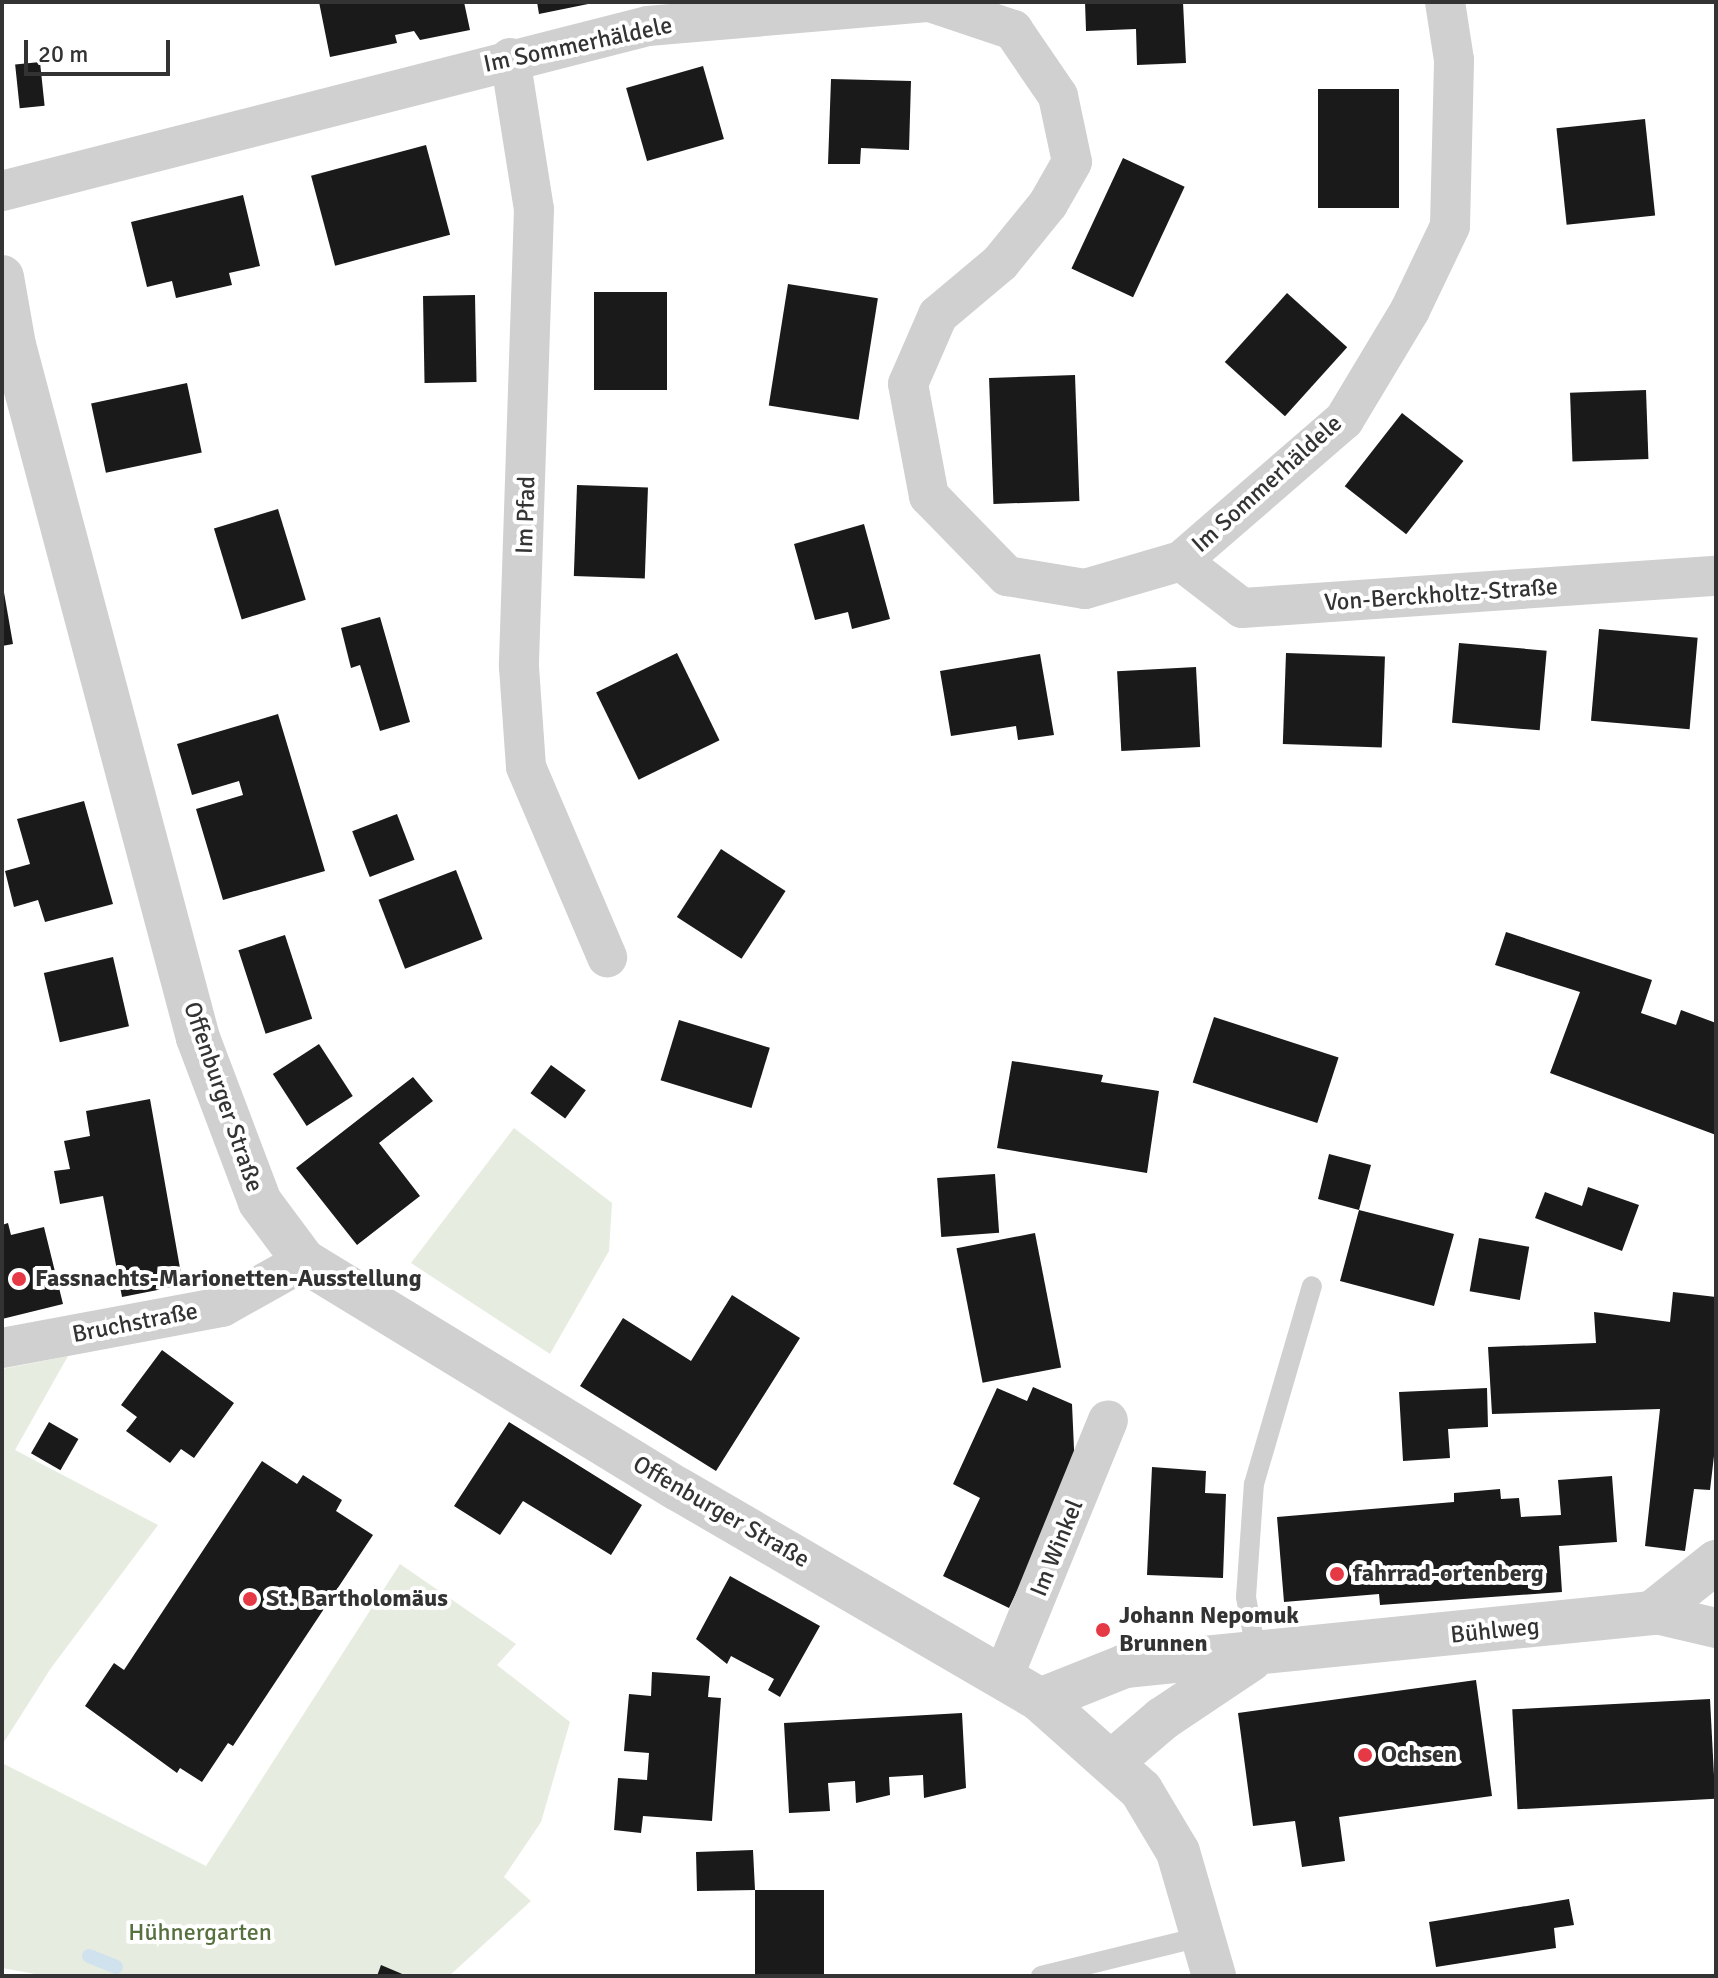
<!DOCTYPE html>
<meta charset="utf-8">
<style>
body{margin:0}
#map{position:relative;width:1718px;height:1978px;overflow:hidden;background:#fff;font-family:Signika,sans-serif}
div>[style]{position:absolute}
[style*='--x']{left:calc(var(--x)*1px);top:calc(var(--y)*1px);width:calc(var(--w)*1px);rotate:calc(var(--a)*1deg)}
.green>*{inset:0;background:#e6ecdf}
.stream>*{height:14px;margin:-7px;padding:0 7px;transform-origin:7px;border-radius:7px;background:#cfe2ee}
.building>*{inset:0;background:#1a1a1a;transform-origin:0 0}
.service>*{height:20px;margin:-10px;padding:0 10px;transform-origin:10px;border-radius:10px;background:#d0d0d0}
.minor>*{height:40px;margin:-20px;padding:0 20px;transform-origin:20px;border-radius:20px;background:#d0d0d0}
.tertiary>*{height:44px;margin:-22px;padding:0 22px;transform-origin:22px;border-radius:22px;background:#d0d0d0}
.dots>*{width:22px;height:22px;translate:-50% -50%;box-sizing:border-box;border:4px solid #fff;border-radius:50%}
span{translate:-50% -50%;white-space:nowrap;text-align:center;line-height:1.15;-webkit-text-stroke:8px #fff;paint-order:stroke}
.street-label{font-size:24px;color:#333}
.poi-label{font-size:24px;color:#333;font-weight:700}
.left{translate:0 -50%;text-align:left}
.park-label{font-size:24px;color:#56703f}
.frame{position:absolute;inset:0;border:4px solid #333;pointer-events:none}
.scale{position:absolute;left:24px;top:40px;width:146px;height:36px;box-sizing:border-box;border:4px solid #333;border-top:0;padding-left:10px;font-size:24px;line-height:28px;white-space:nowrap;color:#333;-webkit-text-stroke:6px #fff;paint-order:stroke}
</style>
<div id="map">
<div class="green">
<i style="clip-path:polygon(514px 1128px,612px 1203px,609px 1251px,550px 1354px,411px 1263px)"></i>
<i style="clip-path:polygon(68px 1356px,15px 1450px,158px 1525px,51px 1668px,2px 1745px,2px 1369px)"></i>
<i style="clip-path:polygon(400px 1564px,516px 1644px,497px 1665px,570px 1722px,541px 1822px,504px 1877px,531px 1901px,449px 1976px,46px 1976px,2px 1968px,2px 1763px,206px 1866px)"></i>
</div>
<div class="stream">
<i style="--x:89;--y:1956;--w:29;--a:22"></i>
</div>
<div class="building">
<i style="clip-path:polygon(319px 2px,464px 2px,470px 30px,420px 40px,414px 31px,395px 35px,397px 43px,330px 57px)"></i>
<i style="clip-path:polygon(537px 2px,593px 2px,593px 3px,539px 14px)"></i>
<i style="clip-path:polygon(1085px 2px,1183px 2px,1186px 63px,1137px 65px,1136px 29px,1086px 31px)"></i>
<i style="left:40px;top:62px;width:44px;height:25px;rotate:84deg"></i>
<i style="left:703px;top:66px;width:76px;height:80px;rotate:74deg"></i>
<i style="clip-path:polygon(831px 79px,911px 81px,909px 150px,861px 148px,860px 164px,828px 164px)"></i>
<i style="left:1318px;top:89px;width:81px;height:119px"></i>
<i style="left:1645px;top:119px;width:97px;height:89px;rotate:84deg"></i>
<i style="left:426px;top:145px;width:93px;height:119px;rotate:75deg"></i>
<i style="left:1123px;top:158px;width:68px;height:122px;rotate:25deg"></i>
<i style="clip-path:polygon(243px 195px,260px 266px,229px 273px,232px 285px,176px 298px,172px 281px,147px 287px,131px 222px)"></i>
<i style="left:788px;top:284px;width:91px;height:123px;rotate:9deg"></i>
<i style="left:594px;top:292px;width:73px;height:98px"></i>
<i style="left:1287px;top:293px;width:81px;height:93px;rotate:42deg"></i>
<i style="left:475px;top:295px;width:87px;height:52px;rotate:89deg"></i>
<i style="left:1075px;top:375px;width:126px;height:86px;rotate:88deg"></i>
<i style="left:187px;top:383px;width:71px;height:98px;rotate:78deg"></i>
<i style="left:1646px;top:390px;width:69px;height:76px;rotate:88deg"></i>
<i style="left:1402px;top:413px;width:78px;height:93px;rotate:38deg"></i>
<i style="left:577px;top:485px;width:71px;height:91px;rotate:2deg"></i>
<i style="left:278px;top:509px;width:95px;height:67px;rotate:73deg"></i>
<i style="clip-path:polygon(864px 524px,890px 619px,852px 629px,848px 612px,815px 620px,794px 544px)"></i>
<i style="clip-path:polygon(2px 581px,13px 644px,2px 646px)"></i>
<i style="clip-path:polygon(380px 617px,410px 722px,380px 731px,360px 665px,351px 668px,341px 628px)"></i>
<i style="left:1599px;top:629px;width:99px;height:92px;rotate:5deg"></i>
<i style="left:1459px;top:643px;width:88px;height:80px;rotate:5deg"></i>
<i style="left:677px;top:653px;width:97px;height:90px;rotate:64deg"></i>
<i style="left:1286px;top:653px;width:99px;height:91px;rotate:2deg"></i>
<i style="clip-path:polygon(1040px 654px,1054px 735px,1018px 740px,1016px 726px,951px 736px,940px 671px)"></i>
<i style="left:1196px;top:667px;width:80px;height:79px;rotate:87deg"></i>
<i style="clip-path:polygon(278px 714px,325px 871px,223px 900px,196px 809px,243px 795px,239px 781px,192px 795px,177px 744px)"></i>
<i style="clip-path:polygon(84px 801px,113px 904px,45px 922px,38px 900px,14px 907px,5px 871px,30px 864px,17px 819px)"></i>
<i style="left:397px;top:814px;width:49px;height:48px;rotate:69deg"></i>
<i style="left:721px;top:849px;width:77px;height:81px;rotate:33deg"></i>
<i style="left:456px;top:870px;width:74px;height:83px;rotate:69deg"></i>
<i style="clip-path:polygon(1506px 932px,1652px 980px,1641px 1013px,1676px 1025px,1681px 1010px,1716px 1023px,1716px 1135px,1550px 1073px,1580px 992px,1495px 965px)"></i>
<i style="left:285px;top:935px;width:88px;height:49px;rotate:72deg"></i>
<i style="left:113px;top:957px;width:71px;height:71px;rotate:77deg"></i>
<i style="left:1214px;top:1017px;width:131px;height:69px;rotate:18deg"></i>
<i style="left:679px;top:1020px;width:95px;height:63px;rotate:17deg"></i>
<i style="left:319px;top:1044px;width:62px;height:55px;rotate:57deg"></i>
<i style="clip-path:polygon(1012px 1061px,1103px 1075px,1101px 1082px,1159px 1091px,1147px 1173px,997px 1148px)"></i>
<i style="left:551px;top:1065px;width:43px;height:35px;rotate:36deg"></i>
<i style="clip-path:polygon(413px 1077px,433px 1101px,379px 1143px,420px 1196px,357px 1245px,296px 1168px)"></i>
<i style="clip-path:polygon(150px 1099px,183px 1285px,122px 1297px,103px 1196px,60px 1204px,54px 1171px,70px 1169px,64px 1141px,90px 1136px,86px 1111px)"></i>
<i style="clip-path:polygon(1329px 1154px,1371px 1165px,1359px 1210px,1454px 1234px,1434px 1306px,1340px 1281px,1359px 1210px,1318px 1199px)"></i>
<i style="left:995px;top:1174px;width:59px;height:58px;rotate:86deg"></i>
<i style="clip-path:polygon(1588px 1187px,1639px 1205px,1622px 1251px,1535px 1218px,1545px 1192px,1582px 1206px)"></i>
<i style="clip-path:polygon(8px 1223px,11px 1235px,44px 1227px,63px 1304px,2px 1319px,2px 1225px)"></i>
<i style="left:1035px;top:1233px;width:137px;height:80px;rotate:79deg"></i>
<i style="left:1479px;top:1238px;width:51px;height:54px;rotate:10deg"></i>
<i style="clip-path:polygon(1673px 1292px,1716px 1297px,1716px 1439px,1710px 1490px,1694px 1489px,1685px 1551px,1645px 1546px,1660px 1409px,1492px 1414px,1488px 1347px,1596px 1343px,1594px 1312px,1670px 1322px)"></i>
<i style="clip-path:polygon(732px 1295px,800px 1338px,716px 1471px,580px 1386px,623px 1318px,691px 1361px)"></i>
<i style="clip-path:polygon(162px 1350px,234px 1403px,194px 1458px,181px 1449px,170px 1463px,126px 1431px,137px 1417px,121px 1405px)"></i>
<i style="clip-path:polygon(1033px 1387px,1072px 1404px,1075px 1471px,1009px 1608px,943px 1576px,980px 1498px,953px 1484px,997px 1388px,1027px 1401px)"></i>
<i style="clip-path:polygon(1487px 1388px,1488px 1427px,1448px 1429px,1450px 1458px,1403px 1461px,1399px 1392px)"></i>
<i style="left:49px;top:1422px;width:34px;height:36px;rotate:30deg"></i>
<i style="clip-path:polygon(509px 1422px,642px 1505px,611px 1555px,523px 1501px,500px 1535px,454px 1506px)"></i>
<i style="clip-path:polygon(262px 1461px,297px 1484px,303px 1475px,342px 1500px,336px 1511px,373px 1535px,233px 1746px,228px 1743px,202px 1782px,180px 1768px,177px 1773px,85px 1706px,114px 1663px,124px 1670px)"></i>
<i style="clip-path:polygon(1152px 1467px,1206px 1471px,1205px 1493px,1226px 1494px,1223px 1578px,1147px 1575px)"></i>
<i style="clip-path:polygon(1612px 1476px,1617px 1542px,1559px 1546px,1562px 1592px,1380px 1605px,1379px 1594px,1284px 1602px,1277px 1517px,1454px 1502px,1454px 1493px,1500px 1489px,1501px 1499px,1519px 1498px,1521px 1517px,1561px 1515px,1558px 1480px)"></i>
<i style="clip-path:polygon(730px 1576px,820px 1626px,780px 1697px,768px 1690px,774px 1679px,731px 1656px,727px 1664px,696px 1639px)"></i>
<i style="clip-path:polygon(652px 1672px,710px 1676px,708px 1697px,721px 1698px,712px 1821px,643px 1816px,641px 1833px,614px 1830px,618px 1778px,647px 1780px,649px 1753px,624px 1751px,629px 1694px,651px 1696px)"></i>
<i style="clip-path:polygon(1476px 1680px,1492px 1796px,1339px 1817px,1345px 1861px,1302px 1867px,1295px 1821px,1253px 1826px,1238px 1713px)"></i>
<i style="left:1710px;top:1699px;width:100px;height:198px;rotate:87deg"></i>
<i style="clip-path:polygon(962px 1713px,966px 1788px,924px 1798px,923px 1775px,889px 1777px,890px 1795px,856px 1803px,855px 1781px,828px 1783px,830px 1811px,789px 1813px,784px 1723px)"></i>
<i style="clip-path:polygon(753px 1850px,755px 1890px,824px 1890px,824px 1976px,755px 1976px,755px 1890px,697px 1891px,696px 1852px)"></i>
<i style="clip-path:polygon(1569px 1899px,1574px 1925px,1554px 1928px,1556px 1948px,1436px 1967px,1429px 1922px)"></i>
<i style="clip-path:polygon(381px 1965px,407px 1976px,377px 1976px)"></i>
</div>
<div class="service">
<i style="--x:1257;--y:1656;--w:60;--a:-100.6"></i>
<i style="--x:1246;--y:1597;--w:113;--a:-86"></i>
<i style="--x:1254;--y:1484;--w:206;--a:-73.7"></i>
<i style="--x:1041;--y:1976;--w:168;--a:-13.8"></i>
</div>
<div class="minor">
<i style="--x:510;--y:58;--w:153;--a:81"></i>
<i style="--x:534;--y:209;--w:458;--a:91.9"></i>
<i style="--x:519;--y:667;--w:100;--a:86"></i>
<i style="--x:526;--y:767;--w:207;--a:66.9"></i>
<i style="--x:2;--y:191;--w:667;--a:-14.33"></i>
<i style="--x:648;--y:26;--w:283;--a:-4.9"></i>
<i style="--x:930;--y:2;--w:88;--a:18.6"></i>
<i style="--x:1013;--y:30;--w:80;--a:55.7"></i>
<i style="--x:1058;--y:96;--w:67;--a:78"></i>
<i style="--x:1072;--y:162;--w:48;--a:119.7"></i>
<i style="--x:1048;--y:204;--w:76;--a:129.1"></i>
<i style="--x:1000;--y:263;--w:81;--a:140"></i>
<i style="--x:938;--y:315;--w:75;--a:113.5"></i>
<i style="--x:908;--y:384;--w:114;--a:79.4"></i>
<i style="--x:929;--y:496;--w:112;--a:45.7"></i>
<i style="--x:1007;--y:576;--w:79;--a:9.5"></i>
<i style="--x:1085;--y:589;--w:100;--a:-16.3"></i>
<i style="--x:1181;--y:561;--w:216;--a:-40.9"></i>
<i style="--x:1344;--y:420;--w:128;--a:-59"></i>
<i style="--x:1410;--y:310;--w:93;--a:-64.5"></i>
<i style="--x:1450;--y:226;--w:166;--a:-88.6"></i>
<i style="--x:1454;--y:60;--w:59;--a:-98.8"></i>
<i style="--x:1181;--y:561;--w:77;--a:37.6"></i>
<i style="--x:1242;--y:608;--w:475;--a:-3.9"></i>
<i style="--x:2;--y:1348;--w:224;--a:-10.6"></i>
<i style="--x:222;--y:1307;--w:94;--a:-29.3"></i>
<i style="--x:1652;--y:1613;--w:66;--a:13.2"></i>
<i style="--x:1004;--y:1675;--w:275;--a:-67.8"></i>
</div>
<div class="tertiary">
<i style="--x:2;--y:277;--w:69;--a:80"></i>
<i style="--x:14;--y:345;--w:717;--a:75.13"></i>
<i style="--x:198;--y:1038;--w:175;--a:69.3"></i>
<i style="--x:260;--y:1202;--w:74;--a:53.3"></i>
<i style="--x:304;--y:1261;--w:438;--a:31.4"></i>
<i style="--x:678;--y:1489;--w:419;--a:30.2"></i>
<i style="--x:1040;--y:1700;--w:135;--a:41.7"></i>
<i style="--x:1141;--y:1790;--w:72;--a:59.2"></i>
<i style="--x:1178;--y:1852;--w:129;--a:73.8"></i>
<i style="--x:1040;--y:1700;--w:92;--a:-21.8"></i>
<i style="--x:1125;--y:1666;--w:530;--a:-5.74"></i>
<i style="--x:1652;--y:1613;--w:82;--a:-38.6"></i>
<i style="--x:1113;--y:1761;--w:65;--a:-40.6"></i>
<i style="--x:1162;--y:1719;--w:106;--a:-33.8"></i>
</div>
<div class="dots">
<i style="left:19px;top:1279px;background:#e63946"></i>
<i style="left:1337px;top:1574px;background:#e63946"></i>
<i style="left:250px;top:1599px;background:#e63946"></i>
<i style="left:1103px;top:1630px;background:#e63946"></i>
<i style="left:1365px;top:1755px;background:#e63946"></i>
</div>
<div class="street-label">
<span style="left:578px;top:45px;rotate:-12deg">Im Sommerhäldele</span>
<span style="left:1267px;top:484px;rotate:-42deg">Im Sommerhäldele</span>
<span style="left:526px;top:515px;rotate:-88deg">Im Pfad</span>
<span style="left:1441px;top:595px;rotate:-4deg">Von-Berckholtz-Straße</span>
<span style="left:223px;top:1097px;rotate:71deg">Offenburger Straße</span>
<span style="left:135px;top:1323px;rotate:-11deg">Bruchstraße</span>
<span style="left:721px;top:1512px;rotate:30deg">Offenburger Straße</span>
<span style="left:1057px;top:1548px;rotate:-68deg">Im Winkel</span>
<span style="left:1495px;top:1631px;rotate:-6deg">Bühlweg</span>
</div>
<div class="poi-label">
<span class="left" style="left:35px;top:1279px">Fassnachts-Marionetten-Ausstellung</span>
<span class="left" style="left:1353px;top:1574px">fahrrad-ortenberg</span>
<span class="left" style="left:266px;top:1599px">St. Bartholomäus</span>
<span class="left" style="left:1119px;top:1630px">Johann Nepomuk<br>Brunnen</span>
<span class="left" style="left:1381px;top:1755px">Ochsen</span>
</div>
<div class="park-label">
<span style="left:200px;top:1933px">Hühnergarten</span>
</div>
<div class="frame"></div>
<div class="scale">20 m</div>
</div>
